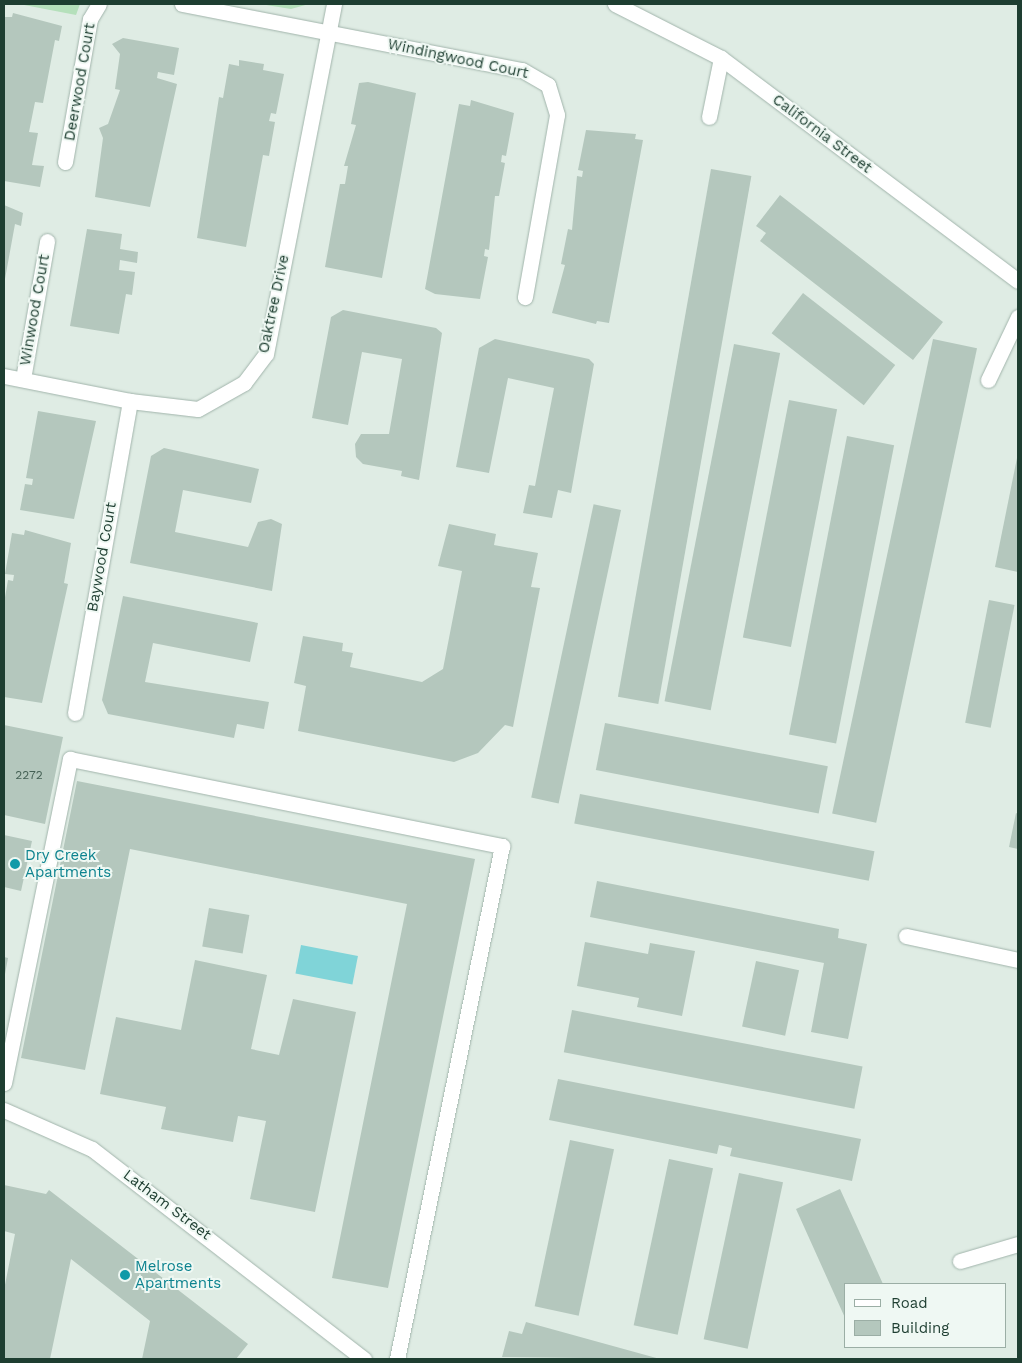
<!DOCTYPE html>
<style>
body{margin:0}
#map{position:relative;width:1022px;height:1363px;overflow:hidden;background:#dfece4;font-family:"Work Sans",sans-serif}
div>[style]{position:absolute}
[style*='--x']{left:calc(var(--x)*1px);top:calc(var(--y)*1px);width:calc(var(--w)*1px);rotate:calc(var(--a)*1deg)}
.green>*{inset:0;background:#b5e0bb}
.water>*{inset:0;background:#80d4d8;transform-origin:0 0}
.building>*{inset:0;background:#b4c7bd;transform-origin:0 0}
.roads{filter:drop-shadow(0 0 1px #a1b4ab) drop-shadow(0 0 1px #a1b4ab)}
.service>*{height:15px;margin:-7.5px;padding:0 7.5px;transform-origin:7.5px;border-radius:7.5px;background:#fff}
.minor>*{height:15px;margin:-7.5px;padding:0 7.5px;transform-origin:7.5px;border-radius:7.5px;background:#fff}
.secondary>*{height:15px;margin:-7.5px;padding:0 7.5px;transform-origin:7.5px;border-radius:7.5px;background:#fff}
.dots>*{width:14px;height:14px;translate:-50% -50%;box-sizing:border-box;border:2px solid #eff8f3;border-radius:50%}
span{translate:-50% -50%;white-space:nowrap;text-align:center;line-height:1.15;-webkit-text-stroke:4px #eff8f3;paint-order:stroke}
.number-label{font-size:12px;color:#446054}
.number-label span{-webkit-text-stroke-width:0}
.street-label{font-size:15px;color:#1e3e31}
.culture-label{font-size:15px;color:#0d838f}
.left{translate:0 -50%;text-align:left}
.frame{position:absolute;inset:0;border:5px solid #1e3e31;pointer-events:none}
.legend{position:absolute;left:844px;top:1283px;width:162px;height:65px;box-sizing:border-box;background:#eff8f3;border:1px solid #9baea5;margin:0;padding:6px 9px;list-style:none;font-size:15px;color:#1e3e31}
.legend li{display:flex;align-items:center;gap:10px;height:25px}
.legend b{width:25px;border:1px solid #9baea5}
</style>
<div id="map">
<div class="green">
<i style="clip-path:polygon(19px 4px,80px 4px,76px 15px)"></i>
<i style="clip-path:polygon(260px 4px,309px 4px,291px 9px)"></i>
</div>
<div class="water">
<i style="left:301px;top:945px;width:58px;height:29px;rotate:11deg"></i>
</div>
<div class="building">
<i style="clip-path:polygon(13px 13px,62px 26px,59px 41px,55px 40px,43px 103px,35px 102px,29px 132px,38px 133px,32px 165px,44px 166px,40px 187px,4px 181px,4px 17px,12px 17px)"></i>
<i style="clip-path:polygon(123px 38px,179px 48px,174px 75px,158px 72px,157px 78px,177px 84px,150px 207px,95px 197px,103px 138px,99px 128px,108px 124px,120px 90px,115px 89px,120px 54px,112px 44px)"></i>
<i style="clip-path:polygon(239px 60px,264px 64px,263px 70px,284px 74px,276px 114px,271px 113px,269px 121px,275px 122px,269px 156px,263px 155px,246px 247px,197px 238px,219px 97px,223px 98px,229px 64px,239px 66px)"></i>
<i style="clip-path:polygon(368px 82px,416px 93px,382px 278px,325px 267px,340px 184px,345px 184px,348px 166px,344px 166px,356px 125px,351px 124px,359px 83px)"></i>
<i style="clip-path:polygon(471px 100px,514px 113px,506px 156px,502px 155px,501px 162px,505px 163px,499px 196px,495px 196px,489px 250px,485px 249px,484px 256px,488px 257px,480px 299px,435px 294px,425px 289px,459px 104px,470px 106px)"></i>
<i style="clip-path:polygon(586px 130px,636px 134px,635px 139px,643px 140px,609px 323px,597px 321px,596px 324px,552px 313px,565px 265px,561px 264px,568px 229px,572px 230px,577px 176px,582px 177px,583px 171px,578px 170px)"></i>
<i style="left:711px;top:169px;width:41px;height:536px;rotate:10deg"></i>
<i style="clip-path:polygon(780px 195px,943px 322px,913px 360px,760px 241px,766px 233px,756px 226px)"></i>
<i style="clip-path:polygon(4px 205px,23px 213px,21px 226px,15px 224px,5px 279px)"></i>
<i style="clip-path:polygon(87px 229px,122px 234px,120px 249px,138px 252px,137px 263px,120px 260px,119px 270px,135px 272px,132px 295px,126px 294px,119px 334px,70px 326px)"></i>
<i style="left:803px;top:293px;width:117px;height:51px;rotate:38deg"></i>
<i style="clip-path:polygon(343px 310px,436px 328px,442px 333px,419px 480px,401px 476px,402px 471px,363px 464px,356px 457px,355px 444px,361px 434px,389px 434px,402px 359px,362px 352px,348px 425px,312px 418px,331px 317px)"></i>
<i style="clip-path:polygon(495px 339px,589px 359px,594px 364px,571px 493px,558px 490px,552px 518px,523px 513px,529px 485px,535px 486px,554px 388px,508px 378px,489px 473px,456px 467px,479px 348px)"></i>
<i style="left:933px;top:339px;width:45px;height:485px;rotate:12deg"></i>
<i style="left:734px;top:344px;width:47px;height:364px;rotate:11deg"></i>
<i style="left:789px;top:400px;width:49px;height:242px;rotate:11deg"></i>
<i style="clip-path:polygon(38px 411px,96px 421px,74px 519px,20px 510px,25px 484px,32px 485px,33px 479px,26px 478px)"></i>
<i style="left:847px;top:436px;width:48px;height:304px;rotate:11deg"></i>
<i style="clip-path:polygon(164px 448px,259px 469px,251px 503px,183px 490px,175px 532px,248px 547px,258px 522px,271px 519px,282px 524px,272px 591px,130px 563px,151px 456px)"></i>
<i style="clip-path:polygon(1017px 458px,1018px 459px,1018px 572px,995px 567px)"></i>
<i style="left:621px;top:510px;width:300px;height:28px;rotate:102deg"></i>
<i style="clip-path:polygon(449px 524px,496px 534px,494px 545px,538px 553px,531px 587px,540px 588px,513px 727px,505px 725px,478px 753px,454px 762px,298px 731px,306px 686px,294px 683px,303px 636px,343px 643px,342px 651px,353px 653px,350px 667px,422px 682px,443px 669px,462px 571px,438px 566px)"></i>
<i style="clip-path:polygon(25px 530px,71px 543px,64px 583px,68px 584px,42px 703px,4px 697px,4px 603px,8px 580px,13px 581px,14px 575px,5px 574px,12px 533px,24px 535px)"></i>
<i style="clip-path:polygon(123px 596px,258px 623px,250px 662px,153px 643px,145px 682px,269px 702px,264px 729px,237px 724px,234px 738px,108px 714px,102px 700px)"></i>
<i style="left:989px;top:600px;width:26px;height:125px;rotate:11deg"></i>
<i style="left:605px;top:723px;width:227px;height:48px;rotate:11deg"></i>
<i style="clip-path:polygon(4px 725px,63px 737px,45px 824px,4px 815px)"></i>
<i style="clip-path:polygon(77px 781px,475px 859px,388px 1288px,332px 1278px,407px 904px,130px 849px,85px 1070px,21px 1058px)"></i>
<i style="left:580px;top:794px;width:300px;height:30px;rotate:11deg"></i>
<i style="clip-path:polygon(1016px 813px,1018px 814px,1018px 849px,1009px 847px)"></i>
<i style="clip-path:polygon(4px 835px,32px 841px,21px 891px,4px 887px)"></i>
<i style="clip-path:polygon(597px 881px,839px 929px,838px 938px,867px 944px,848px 1039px,811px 1032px,824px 963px,590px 917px)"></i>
<i style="left:209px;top:908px;width:41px;height:39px;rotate:10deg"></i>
<i style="clip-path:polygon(585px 942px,648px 954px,650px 943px,695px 951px,682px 1016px,637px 1007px,639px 998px,577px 986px)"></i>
<i style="clip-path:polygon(4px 957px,8px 958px,5px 974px,4px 974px)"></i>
<i style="clip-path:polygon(195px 960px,267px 975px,251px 1049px,279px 1055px,293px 999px,356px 1012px,315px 1212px,250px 1199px,266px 1121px,238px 1116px,233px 1142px,161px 1129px,166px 1107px,100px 1094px,116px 1017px,181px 1030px)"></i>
<i style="left:756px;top:961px;width:44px;height:67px;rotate:12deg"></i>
<i style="left:572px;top:1010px;width:296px;height:43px;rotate:11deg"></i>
<i style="clip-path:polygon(558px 1079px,861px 1139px,852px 1181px,730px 1156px,732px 1148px,719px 1145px,717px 1154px,549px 1120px)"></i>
<i style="left:570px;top:1140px;width:45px;height:170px;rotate:12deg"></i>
<i style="left:669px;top:1159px;width:45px;height:170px;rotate:12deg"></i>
<i style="left:739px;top:1173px;width:45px;height:170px;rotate:12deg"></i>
<i style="clip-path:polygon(4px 1185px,46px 1194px,49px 1190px,248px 1344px,236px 1359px,142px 1359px,150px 1321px,71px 1259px,50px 1359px,4px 1359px,4px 1290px,15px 1234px,4px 1231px)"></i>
<i style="clip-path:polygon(840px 1189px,883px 1284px,846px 1284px,846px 1320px,796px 1209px)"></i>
<i style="clip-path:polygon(526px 1322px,660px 1359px,502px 1357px,509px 1331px,522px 1334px)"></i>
</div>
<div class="roads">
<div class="service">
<i style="--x:709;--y:117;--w:60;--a:-78.5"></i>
<i style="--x:988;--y:380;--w:70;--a:-64.5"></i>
<i style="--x:906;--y:936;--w:115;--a:12.1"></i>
<i style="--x:4;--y:1083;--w:331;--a:-78.5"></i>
<i style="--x:70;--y:759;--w:441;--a:11.4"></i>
<i style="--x:502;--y:846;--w:524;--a:101.57"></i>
<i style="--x:960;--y:1261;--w:60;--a:-16.3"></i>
</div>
<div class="minor">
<i style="--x:182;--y:4;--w:346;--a:11"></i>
<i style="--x:522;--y:70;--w:30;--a:30"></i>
<i style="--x:548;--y:85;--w:31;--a:73"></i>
<i style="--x:557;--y:115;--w:185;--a:100"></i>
<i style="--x:65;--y:162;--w:145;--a:-80.1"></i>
<i style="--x:90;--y:19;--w:17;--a:-59"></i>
<i style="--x:4;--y:376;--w:128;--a:11.2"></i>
<i style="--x:130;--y:401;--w:68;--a:6.7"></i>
<i style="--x:198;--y:409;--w:53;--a:-29.5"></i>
<i style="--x:244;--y:383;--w:36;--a:-53"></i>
<i style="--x:266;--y:354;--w:357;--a:-79"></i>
<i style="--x:23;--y:379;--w:140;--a:-80.1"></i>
<i style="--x:75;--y:713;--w:317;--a:-80"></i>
<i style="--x:4;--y:1110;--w:96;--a:23.9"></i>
<i style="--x:92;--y:1149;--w:344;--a:37.7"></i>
</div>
<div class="secondary">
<i style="--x:615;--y:4;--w:119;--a:27"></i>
<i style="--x:721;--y:58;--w:371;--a:36.9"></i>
</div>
</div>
<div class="dots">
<i style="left:15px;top:864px;background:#0f9aa8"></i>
<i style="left:125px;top:1275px;background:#0f9aa8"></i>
</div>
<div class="number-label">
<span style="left:29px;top:776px">2272</span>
</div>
<div class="street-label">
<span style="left:458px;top:59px;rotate:12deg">Windingwood Court</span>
<span style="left:80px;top:82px;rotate:-80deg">Deerwood Court</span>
<span style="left:822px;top:134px;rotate:37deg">California Street</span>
<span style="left:274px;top:304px;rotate:-78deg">Oaktree Drive</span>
<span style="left:35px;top:310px;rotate:-80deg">Winwood Court</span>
<span style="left:102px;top:557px;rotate:-80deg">Baywood Court</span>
<span style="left:167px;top:1205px;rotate:37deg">Latham Street</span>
</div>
<div class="culture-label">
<span class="left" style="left:25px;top:864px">Dry Creek<br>Apartments</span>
<span class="left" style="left:135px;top:1275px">Melrose<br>Apartments</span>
</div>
<div class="frame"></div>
<ul class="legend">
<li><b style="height:6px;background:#fff"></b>Road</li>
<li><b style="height:14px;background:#b4c7bd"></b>Building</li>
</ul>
</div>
